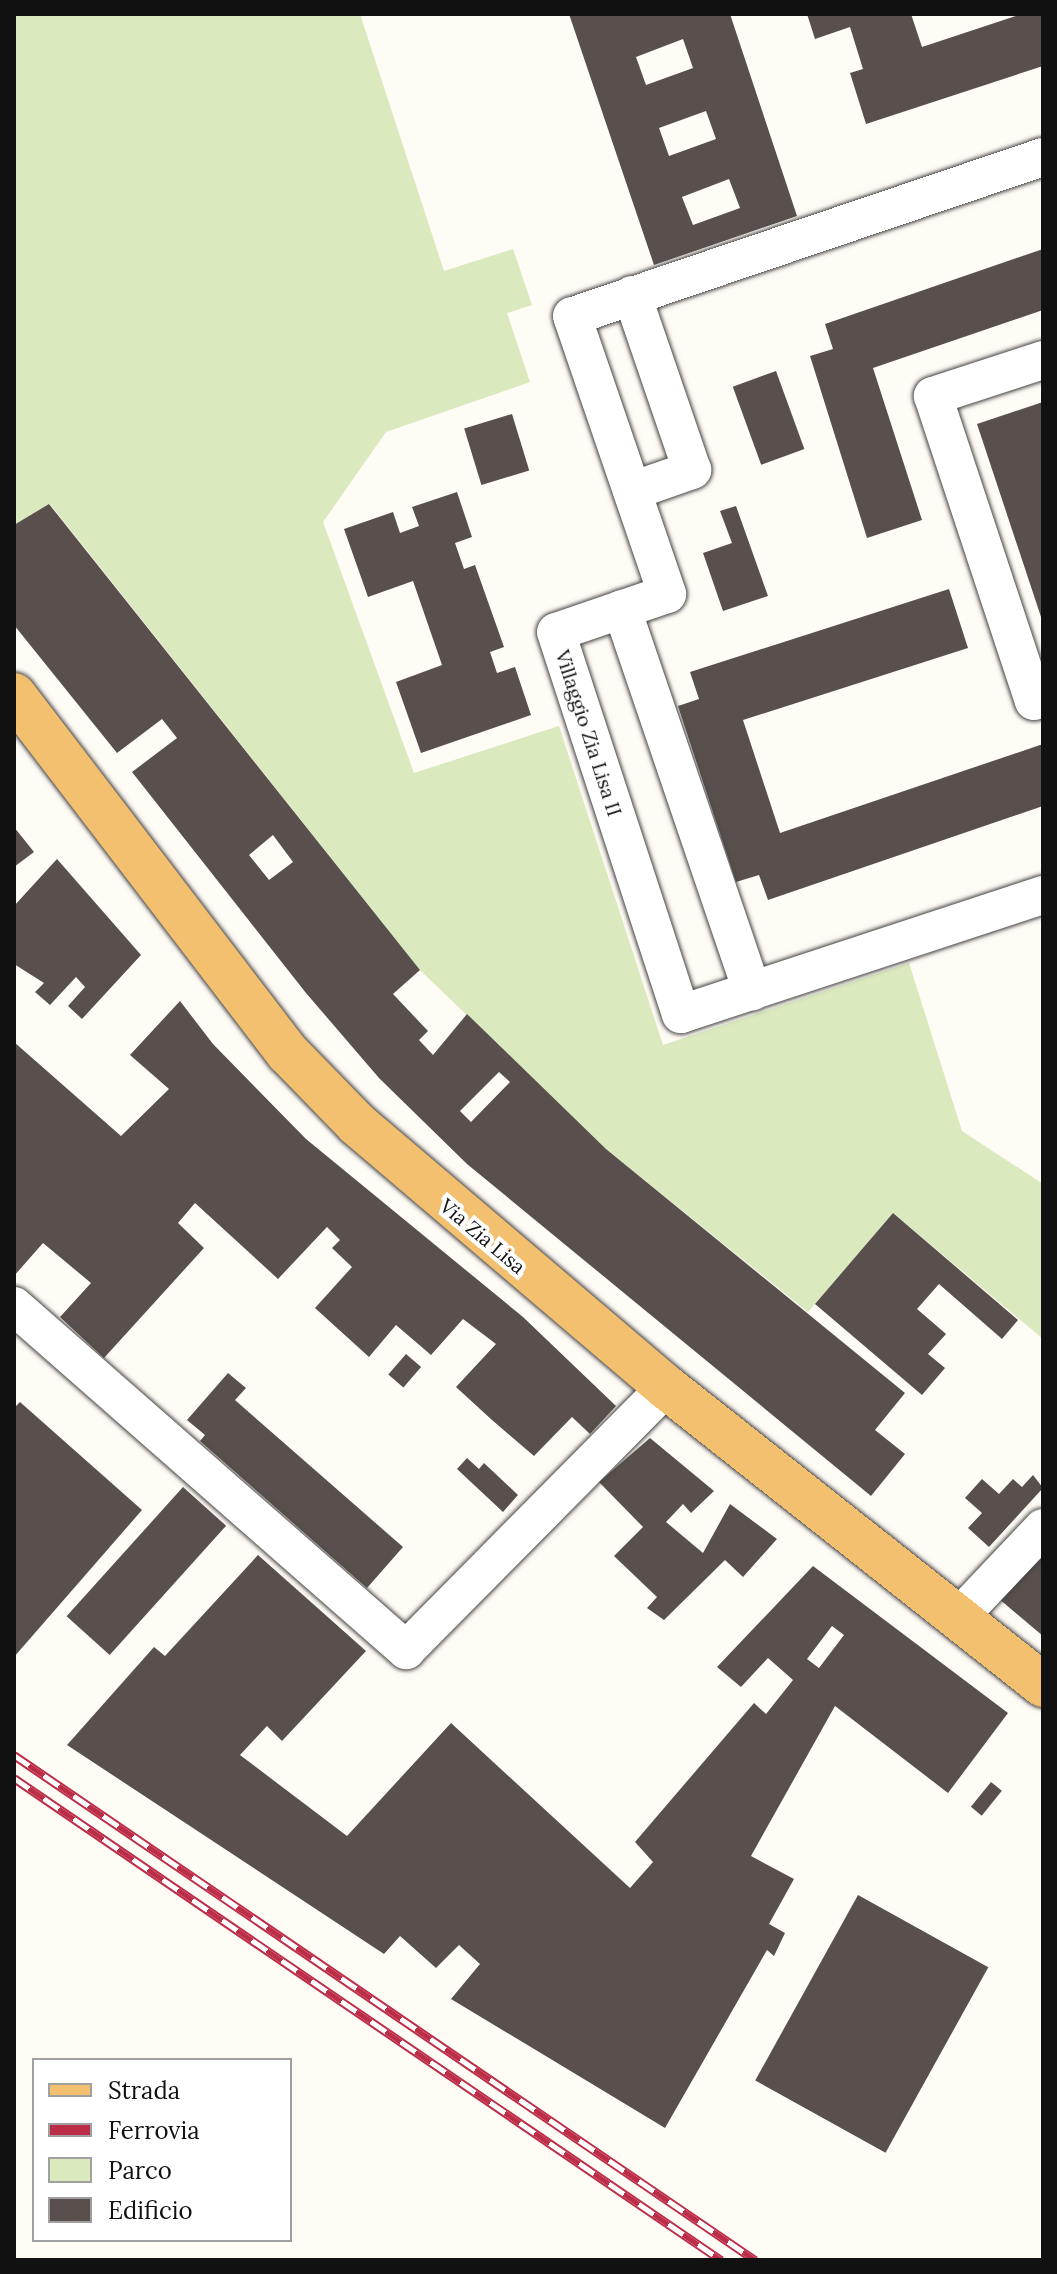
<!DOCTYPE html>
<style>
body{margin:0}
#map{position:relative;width:1057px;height:2274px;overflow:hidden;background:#fffbf5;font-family:Lora,serif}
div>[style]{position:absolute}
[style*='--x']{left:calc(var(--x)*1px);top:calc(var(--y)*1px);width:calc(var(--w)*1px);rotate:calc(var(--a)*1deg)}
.green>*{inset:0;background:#dae9be}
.building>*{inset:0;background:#59504d;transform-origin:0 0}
.roads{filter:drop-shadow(0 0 2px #444) drop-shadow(0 0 2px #444)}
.minor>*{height:38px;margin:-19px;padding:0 19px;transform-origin:19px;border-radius:19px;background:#fff}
.major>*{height:44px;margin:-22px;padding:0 22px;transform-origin:22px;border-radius:22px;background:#f3c070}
.rail>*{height:9px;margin-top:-4.5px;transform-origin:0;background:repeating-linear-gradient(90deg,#fff 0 18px,#bc2d48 0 36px);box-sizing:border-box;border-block:2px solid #bc2d48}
span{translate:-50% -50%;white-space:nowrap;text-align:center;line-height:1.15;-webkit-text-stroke:8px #fff;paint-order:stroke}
.street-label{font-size:20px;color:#111}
.frame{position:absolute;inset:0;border:16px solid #111;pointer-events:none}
.legend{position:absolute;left:32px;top:2058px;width:260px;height:184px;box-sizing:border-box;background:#fff;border:2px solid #a0a0a0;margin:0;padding:10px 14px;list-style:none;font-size:24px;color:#111}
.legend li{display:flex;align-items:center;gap:16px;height:40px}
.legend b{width:40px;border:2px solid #a0a0a0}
</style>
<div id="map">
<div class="green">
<i style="clip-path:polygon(14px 14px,360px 14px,444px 271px,513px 249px,532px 305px,507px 313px,530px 382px,386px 432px,323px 522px,414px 773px,559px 726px,663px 1045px,909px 963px,962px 1131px,1043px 1184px,1043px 1339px,893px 1213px,808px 1312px,606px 1149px,420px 970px,50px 504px,14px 525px)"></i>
</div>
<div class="building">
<i style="clip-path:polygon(evenodd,569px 14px,730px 14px,797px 216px,654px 265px,569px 14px,683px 39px,693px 68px,646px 85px,636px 57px,683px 39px,569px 14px,706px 111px,716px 139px,669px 156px,659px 128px,706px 111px,569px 14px,729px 179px,740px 208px,693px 225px,682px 197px,729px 179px)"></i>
<i style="clip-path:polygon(807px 14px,911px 14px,922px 47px,1022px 14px,1043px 14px,1043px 66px,866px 124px,850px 73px,863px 69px,850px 27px,815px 39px)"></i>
<i style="clip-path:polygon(1043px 249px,1043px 310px,873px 368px,922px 520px,867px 538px,810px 356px,833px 349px,825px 324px)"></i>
<i style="left:776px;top:371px;width:83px;height:46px;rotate:70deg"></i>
<i style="clip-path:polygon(1043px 402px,1043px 620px,1042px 620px,977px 424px)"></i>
<i style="left:512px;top:414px;width:59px;height:50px;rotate:73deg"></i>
<i style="clip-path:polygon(457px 492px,472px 537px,455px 543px,464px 569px,475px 565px,504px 647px,490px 652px,497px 673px,515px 667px,531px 715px,421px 753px,396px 682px,442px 665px,413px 581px,368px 597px,344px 529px,393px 512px,400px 533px,419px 526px,412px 507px)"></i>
<i style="clip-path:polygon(evenodd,49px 504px,420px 970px,393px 994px,428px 1031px,419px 1040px,433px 1055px,467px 1014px,606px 1149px,905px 1393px,875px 1430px,905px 1454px,871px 1496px,467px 1164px,379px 1078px,306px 993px,132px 772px,177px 738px,162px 719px,117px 753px,14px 625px,14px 525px,49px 504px,273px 835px,293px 862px,269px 880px,249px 855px,273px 835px,49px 504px,499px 1072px,510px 1082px,471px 1122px,460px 1111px,499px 1072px)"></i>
<i style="clip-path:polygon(736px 506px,768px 596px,723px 611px,703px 553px,732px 543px,720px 511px)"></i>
<i style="clip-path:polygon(949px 589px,968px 648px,743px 720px,780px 833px,1043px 744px,1043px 806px,768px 900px,759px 875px,736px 882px,678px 706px,699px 699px,690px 672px)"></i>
<i style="clip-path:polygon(14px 827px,34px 852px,14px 867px)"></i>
<i style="clip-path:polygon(57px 859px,141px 955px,82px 1019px,68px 1006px,85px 987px,76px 977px,50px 1005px,35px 992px,44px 983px,14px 964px,14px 906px)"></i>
<i style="clip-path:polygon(180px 1001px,213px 1044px,306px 1139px,523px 1317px,616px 1406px,590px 1434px,572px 1417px,534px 1456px,492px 1420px,456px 1387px,496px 1344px,463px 1319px,431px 1355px,396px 1325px,369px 1357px,315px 1308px,352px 1267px,332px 1248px,340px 1240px,327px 1227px,278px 1279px,195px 1203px,178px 1223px,204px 1248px,104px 1358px,60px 1317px,91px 1283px,43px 1243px,14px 1276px,14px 1042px,121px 1136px,169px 1089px,130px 1055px)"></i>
<i style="clip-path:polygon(893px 1213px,1018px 1320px,1002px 1339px,939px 1284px,917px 1309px,946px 1334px,928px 1354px,945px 1368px,922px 1395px,815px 1304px)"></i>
<i style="left:406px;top:1354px;width:20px;height:27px;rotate:41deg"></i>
<i style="clip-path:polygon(228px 1373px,246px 1388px,235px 1400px,403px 1547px,367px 1588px,200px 1441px,205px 1435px,187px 1420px)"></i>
<i style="clip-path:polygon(20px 1402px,142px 1510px,14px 1657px,14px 1408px)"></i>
<i style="clip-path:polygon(650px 1438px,714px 1491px,691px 1513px,683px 1504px,666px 1522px,703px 1553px,730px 1504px,777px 1539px,743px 1577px,725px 1560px,664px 1620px,647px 1608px,657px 1597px,614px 1556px,643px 1527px,599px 1482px)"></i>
<i style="clip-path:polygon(467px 1458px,479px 1469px,484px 1463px,518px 1495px,503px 1512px,457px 1469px)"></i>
<i style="clip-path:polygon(1033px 1475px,1043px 1488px,989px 1547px,968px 1528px,982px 1513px,965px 1498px,982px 1479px,999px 1494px,1013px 1479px,1022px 1487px)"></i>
<i style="left:183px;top:1487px;width:58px;height:174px;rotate:42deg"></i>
<i style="clip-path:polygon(1043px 1543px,1043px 1636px,998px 1598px)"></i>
<i style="clip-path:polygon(evenodd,258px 1555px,366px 1651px,282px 1741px,267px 1726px,240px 1755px,347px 1836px,451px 1723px,630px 1888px,653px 1862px,635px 1842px,754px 1703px,766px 1714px,793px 1680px,768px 1658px,741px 1687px,717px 1667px,813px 1566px,1008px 1713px,948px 1793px,835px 1706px,751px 1856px,794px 1879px,769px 1924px,785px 1933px,774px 1956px,767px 1950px,665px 2128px,451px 1999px,480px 1964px,459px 1945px,436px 1968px,400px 1936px,384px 1954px,67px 1745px,154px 1647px,165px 1656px,258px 1555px,832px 1626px,844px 1635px,819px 1668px,807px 1659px,832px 1626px)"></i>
<i style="left:991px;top:1782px;width:14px;height:32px;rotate:39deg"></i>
<i style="left:858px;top:1895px;width:149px;height:212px;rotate:29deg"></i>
</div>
<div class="roads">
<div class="minor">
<i style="--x:1043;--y:157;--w:497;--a:161.3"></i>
<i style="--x:572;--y:316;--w:294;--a:71.1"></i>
<i style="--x:667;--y:594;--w:117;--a:161.1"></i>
<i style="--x:556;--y:632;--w:402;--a:71.9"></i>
<i style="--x:681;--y:1014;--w:381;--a:-18.2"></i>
<i style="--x:1043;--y:360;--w:116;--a:161.9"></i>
<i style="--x:933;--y:396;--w:321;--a:71.7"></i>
<i style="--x:1034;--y:701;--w:9;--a:-13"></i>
<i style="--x:632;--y:491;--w:64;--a:-19.3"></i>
<i style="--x:692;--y:470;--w:185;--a:-108.9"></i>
<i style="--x:622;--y:609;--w:404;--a:71.2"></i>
<i style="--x:14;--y:1306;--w:522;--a:41.27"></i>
<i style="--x:406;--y:1650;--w:370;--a:-45.3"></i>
<i style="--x:958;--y:1618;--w:124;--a:-46.6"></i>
</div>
<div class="major">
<i style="--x:14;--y:695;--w:451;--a:52.6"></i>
<i style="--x:288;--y:1053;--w:99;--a:45.8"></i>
<i style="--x:357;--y:1124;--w:406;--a:40.4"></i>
<i style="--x:666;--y:1387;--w:481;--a:38.3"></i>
</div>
</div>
<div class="rail">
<i style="--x:14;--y:1755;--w:897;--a:34.27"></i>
<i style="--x:14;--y:1778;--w:856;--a:34.28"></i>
</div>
<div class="street-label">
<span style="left:589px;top:733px;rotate:72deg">Villaggio Zia Lisa II</span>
<span style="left:483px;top:1236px;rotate:40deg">Via Zia Lisa</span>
</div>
<div class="frame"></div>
<ul class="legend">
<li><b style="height:10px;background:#f3c070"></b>Strada</li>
<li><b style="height:10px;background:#bc2d48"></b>Ferrovia</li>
<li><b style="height:22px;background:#dae9be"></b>Parco</li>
<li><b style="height:22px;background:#59504d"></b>Edificio</li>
</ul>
</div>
